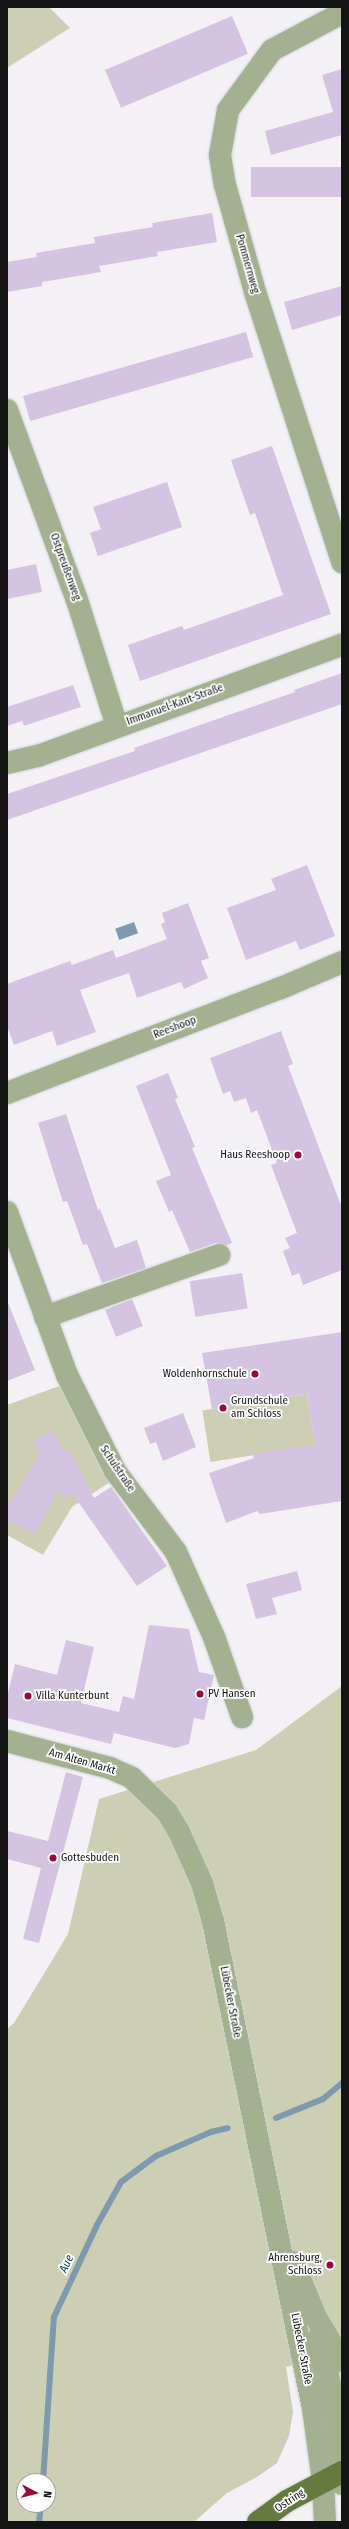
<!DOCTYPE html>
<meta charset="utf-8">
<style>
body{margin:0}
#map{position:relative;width:349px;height:2529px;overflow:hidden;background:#f3f1f5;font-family:"Fira Sans Condensed",sans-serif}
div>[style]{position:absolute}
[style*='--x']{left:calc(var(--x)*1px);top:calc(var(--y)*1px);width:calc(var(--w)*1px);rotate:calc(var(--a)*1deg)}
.green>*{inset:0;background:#cdcfb4;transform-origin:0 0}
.water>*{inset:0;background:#7e9aaf;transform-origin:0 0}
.stream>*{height:6px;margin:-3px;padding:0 3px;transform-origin:3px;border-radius:3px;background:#7e9aaf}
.building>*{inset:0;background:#d4c3e1;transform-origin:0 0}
.roads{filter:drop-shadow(0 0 1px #cfced1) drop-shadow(0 0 1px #cfced1)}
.minor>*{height:22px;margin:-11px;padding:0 11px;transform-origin:11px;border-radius:11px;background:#a4b191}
.major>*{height:22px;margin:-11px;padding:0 11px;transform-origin:11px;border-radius:11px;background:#647a3e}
.dots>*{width:11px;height:11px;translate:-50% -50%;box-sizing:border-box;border:2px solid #fff;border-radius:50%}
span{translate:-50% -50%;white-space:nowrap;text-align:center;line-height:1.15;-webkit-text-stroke:3.5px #fff;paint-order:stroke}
.street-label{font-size:11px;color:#151415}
.poi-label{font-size:11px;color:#151415}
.right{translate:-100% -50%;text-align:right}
.left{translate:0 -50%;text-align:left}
.water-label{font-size:12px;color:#134564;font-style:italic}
.frame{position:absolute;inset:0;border:8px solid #151415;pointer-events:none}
.north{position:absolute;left:16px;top:2473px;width:40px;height:40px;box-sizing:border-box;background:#fff;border:1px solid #a1a1a1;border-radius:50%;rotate:97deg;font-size:11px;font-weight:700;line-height:16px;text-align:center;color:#151415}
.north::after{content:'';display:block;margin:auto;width:14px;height:18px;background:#a2033a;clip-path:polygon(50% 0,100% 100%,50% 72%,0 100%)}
</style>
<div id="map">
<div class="green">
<i style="clip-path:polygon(7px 7px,49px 7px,70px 28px,7px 68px)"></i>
<i style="clip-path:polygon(62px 1385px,110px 1482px,72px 1507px,43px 1555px,7px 1535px,7px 1405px)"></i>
<i style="left:307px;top:1394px;width:52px;height:106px;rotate:81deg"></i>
<i style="clip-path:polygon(evenodd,342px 1686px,342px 2353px,286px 2367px,293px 2412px,289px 2436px,277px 2463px,257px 2477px,227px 2493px,194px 2522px,7px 2522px,7px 2029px,14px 2023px,68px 1934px,99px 1799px,256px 1750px,342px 1686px,24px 2481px,48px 2481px,48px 2505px,24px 2505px,24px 2481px)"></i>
</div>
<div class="water">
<i style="left:134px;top:922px;width:12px;height:20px;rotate:70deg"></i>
</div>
<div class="stream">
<i style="--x:276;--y:2118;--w:51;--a:-22"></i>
<i style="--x:323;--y:2099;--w:25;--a:-40"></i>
<i style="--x:43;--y:2481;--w:164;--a:-86.2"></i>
<i style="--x:54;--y:2317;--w:102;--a:-64.9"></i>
<i style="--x:97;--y:2225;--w:49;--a:-60.8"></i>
<i style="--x:121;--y:2182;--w:44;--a:-36.6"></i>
<i style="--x:156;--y:2156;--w:60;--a:-23.6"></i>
<i style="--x:211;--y:2132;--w:17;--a:-13"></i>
<i style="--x:39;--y:2522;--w:17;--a:-83"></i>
</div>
<div class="building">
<i style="left:232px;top:16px;width:41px;height:138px;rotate:67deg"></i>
<i style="clip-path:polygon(342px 69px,342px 135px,271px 155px,265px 131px,333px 112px,322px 75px)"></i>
<i style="left:342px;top:167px;width:30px;height:91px;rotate:90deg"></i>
<i style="clip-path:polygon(212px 213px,217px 242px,157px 252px,158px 256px,99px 266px,101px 272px,42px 282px,42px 286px,7px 292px,7px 262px,37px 257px,36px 253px,95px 243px,94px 237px,153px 227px,152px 223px)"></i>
<i style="clip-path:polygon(342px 286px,342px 315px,292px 330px,284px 302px)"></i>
<i style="left:246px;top:332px;width:26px;height:232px;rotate:74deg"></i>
<i style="clip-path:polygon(272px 446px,331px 614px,140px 681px,128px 645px,182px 626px,184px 630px,283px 595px,255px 513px,250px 515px,231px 460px)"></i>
<i style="clip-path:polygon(167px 482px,182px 527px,98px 556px,90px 533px,101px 529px,93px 507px)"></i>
<i style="clip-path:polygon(36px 564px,42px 592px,7px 599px,7px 570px)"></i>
<i style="clip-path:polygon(342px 673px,342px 704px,7px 820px,7px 794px,135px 751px,134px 748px,295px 692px,294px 690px)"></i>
<i style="clip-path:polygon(73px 685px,81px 707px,24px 726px,22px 721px,7px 726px,7px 707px)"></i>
<i style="clip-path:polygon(307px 865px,335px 936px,300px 950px,296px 941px,246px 960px,227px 908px,276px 890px,271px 879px)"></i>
<i style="clip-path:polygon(188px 903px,209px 958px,201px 961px,208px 978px,184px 989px,181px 982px,137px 998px,129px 973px,80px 990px,96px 1032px,57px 1046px,52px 1031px,14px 1045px,7px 1026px,7px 984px,70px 961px,72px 965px,113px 950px,116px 958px,167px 939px,161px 924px,165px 922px,162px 913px)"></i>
<i style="clip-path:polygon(281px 1031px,293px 1064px,288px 1066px,342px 1208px,342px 1270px,303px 1285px,299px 1273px,292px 1276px,283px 1251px,290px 1248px,285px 1238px,297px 1233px,271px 1165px,277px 1163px,257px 1110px,251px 1113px,246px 1098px,234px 1102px,230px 1091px,223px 1094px,210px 1058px)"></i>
<i style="clip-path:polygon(168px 1073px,178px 1098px,175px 1099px,195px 1147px,192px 1148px,232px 1243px,227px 1245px,215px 1243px,190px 1252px,172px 1210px,169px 1212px,156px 1181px,171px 1175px,136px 1086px)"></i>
<i style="clip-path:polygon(66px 1114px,98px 1210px,100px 1209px,115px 1248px,137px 1240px,146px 1268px,102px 1283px,87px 1244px,83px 1245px,67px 1201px,63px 1202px,38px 1123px)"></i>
<i style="left:242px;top:1273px;width:36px;height:53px;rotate:81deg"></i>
<i style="left:132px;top:1299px;width:29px;height:29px;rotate:68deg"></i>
<i style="clip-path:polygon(7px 1300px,35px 1370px,7px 1381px)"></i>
<i style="clip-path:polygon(342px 1332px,342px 1501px,260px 1514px,257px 1511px,226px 1523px,209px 1473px,254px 1458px,252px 1454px,315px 1445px,307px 1394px,212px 1409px,202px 1353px)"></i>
<i style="clip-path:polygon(183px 1413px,196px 1447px,163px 1461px,156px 1442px,150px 1444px,144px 1428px)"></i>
<i style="clip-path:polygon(51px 1430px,65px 1451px,69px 1449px,94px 1498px,111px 1487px,167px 1566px,137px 1586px,72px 1493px,65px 1498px,59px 1489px,35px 1534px,7px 1520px,7px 1507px,40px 1453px,33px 1442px)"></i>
<i style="clip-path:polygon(297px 1571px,302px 1590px,272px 1598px,277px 1614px,256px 1619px,246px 1584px)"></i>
<i style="clip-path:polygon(149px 1625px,189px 1629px,199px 1672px,214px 1675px,204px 1720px,194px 1718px,189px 1744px,175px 1748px,114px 1733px,111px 1744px,7px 1718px,7px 1697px,15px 1664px,57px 1675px,66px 1640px,94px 1647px,81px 1703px,119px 1712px,123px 1696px,134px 1699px)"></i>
<i style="clip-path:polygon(66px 1772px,83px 1777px,39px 1943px,23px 1939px,41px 1868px,7px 1859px,7px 1831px,48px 1841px)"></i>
</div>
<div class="roads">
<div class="minor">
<i style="--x:342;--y:13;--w:79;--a:152.1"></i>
<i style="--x:272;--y:50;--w:74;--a:126.3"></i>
<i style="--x:228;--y:110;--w:46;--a:100.1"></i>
<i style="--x:220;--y:155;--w:30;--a:81"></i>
<i style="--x:225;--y:185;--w:114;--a:74.3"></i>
<i style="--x:256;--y:295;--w:281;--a:72.1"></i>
<i style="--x:7;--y:410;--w:202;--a:69.8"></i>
<i style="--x:77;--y:600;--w:132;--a:72.4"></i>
<i style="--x:7;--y:763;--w:32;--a:-13"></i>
<i style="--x:38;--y:756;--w:324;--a:-20.1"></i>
<i style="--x:7;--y:1093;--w:293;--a:-21"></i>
<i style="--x:281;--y:988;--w:66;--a:-23.1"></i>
<i style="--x:7;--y:1212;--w:174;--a:69.8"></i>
<i style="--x:67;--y:1375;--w:107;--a:63.4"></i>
<i style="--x:115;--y:1471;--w:101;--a:53"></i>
<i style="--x:176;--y:1552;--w:93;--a:65.9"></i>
<i style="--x:214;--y:1637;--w:85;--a:70.7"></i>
<i style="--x:45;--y:1317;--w:185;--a:-19.6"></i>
<i style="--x:7;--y:1741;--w:106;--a:14.7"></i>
<i style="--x:110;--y:1768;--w:24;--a:24"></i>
<i style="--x:132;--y:1778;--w:49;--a:44.2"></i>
<i style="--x:167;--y:1812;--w:23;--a:59"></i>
<i style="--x:179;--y:1832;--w:56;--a:65.7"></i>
<i style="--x:202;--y:1883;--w:40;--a:74"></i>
<i style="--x:213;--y:1921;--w:497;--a:78.4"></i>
<i style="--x:313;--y:2408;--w:74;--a:82.2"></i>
<i style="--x:323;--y:2481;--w:41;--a:87.2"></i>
<i style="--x:293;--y:2262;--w:62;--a:67.2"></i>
<i style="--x:317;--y:2319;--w:49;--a:59.2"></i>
<i style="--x:320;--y:2334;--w:89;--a:78.9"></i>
<i style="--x:337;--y:2421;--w:63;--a:85.5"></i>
</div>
<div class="major">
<i style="--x:258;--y:2522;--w:36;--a:-36"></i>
<i style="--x:287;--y:2501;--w:62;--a:-27.8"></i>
</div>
</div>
<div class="dots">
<i style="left:298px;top:1155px;background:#a2033a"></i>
<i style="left:255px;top:1374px;background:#a2033a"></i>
<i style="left:223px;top:1408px;background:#a2033a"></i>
<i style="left:200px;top:1694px;background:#a2033a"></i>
<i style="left:28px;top:1696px;background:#a2033a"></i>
<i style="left:53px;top:1858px;background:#a2033a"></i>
<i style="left:330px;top:2265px;background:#a2033a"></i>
</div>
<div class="street-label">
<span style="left:247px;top:264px;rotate:74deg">Pommernweg</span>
<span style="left:65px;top:567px;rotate:70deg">Ostpreußenweg</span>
<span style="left:175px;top:705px;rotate:-20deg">Immanuel-Kant-Straße</span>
<span style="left:175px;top:1028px;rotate:-21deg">Reeshoop</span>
<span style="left:117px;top:1469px;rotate:56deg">Schulstraße</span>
<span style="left:82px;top:1762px;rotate:16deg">Am Alten Markt</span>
<span style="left:230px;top:2002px;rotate:79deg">Lübecker Straße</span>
<span style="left:301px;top:2349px;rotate:79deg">Lübecker Straße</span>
<span style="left:290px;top:2501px;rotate:-33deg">Ostring</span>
</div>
<div class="poi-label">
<span class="right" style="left:290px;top:1155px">Haus Reeshoop</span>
<span class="right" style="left:247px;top:1374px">Woldenhornschule</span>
<span class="left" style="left:231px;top:1408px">Grundschule<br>am Schloss</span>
<span class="left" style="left:208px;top:1694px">PV Hansen</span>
<span class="left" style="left:36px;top:1696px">Villa Kunterbunt</span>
<span class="left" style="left:61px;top:1858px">Gottesbuden</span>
<span class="right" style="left:322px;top:2265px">Ahrensburg,<br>Schloss</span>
</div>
<div class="water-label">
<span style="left:67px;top:2264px;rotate:-65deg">Aue</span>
</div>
<div class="frame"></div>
<div class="north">N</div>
</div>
